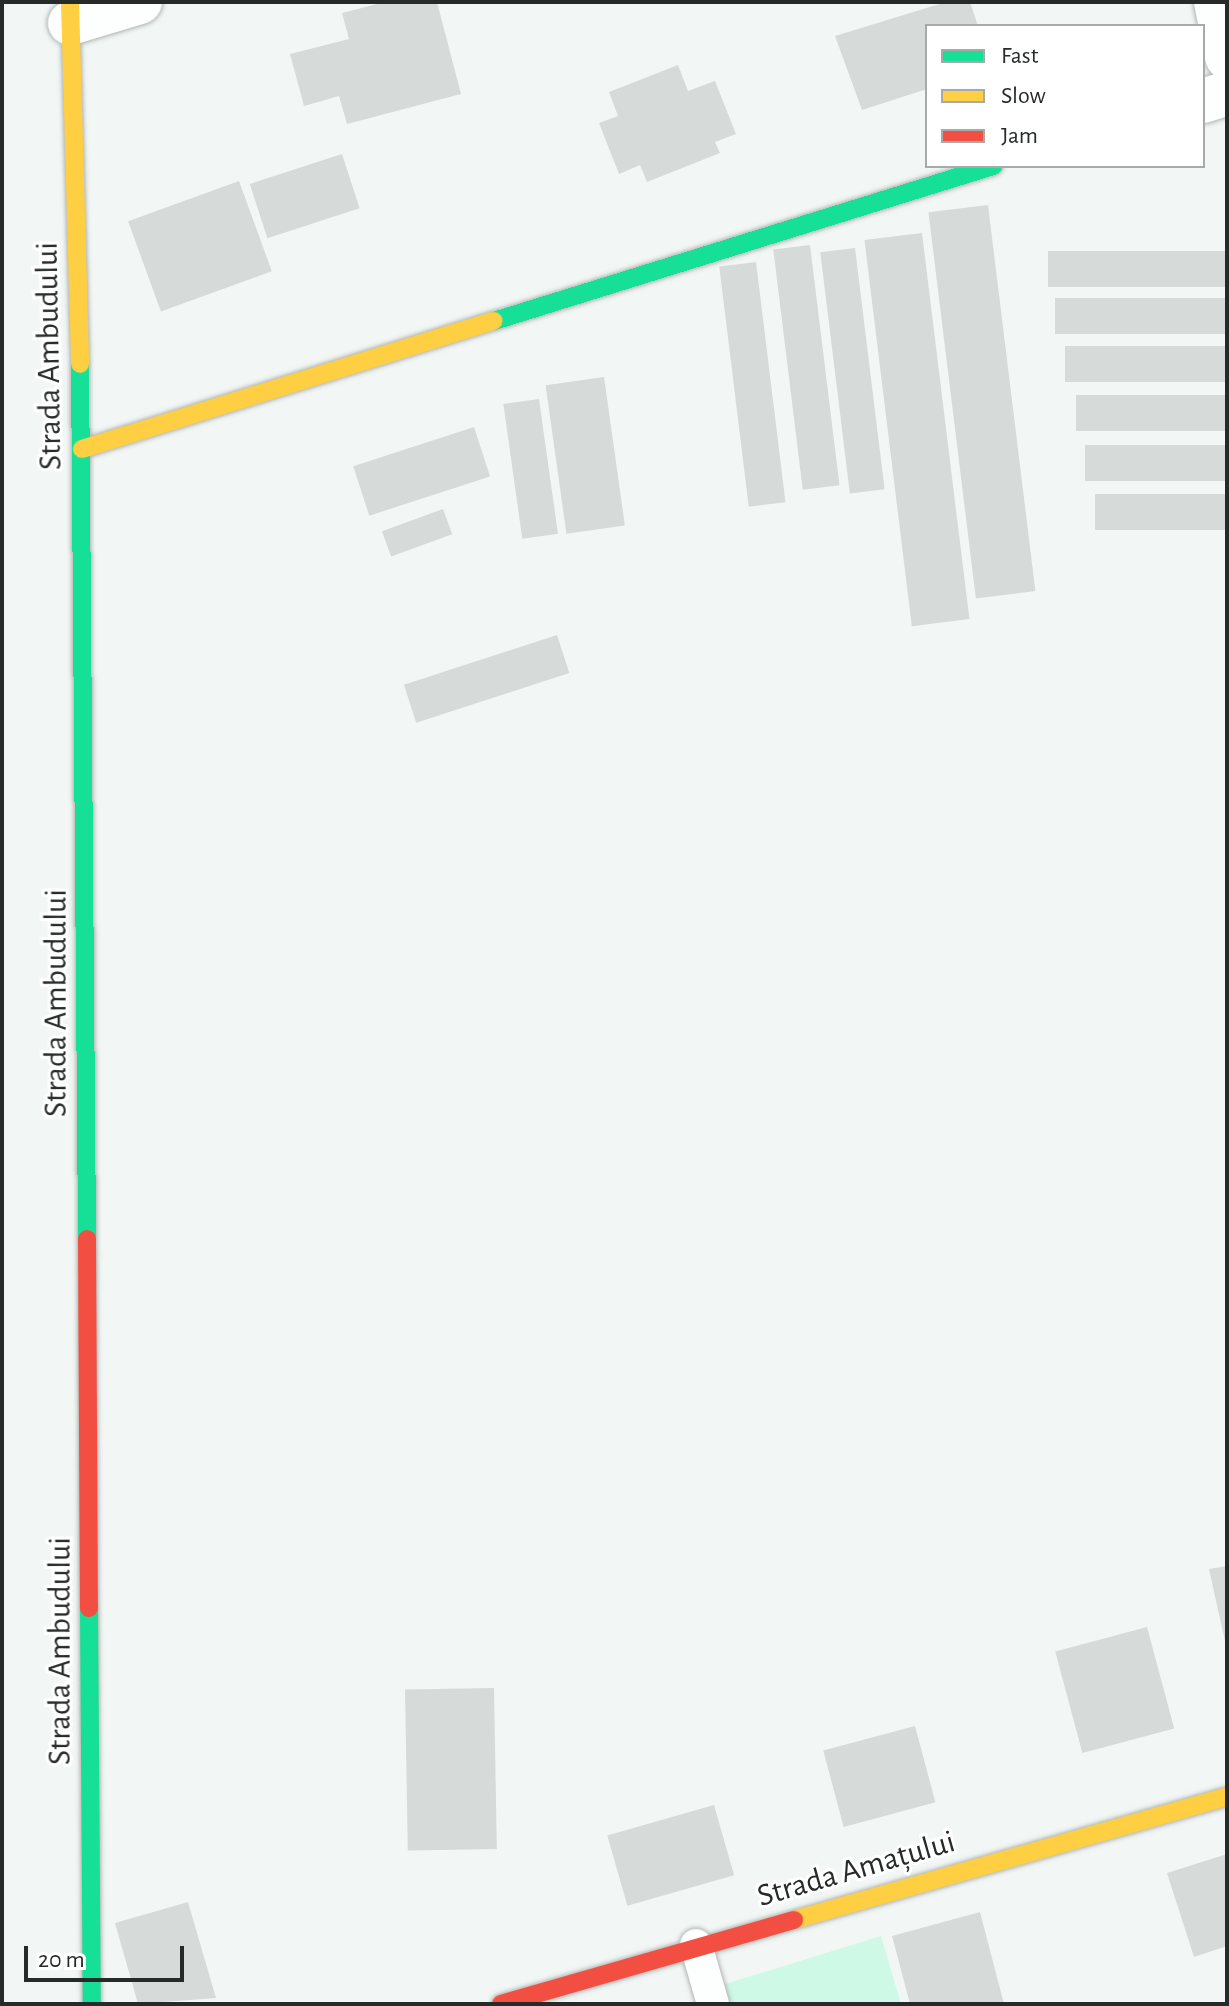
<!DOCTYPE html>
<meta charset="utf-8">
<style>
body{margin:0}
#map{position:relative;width:1229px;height:2006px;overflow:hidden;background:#f2f7f5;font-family:"Alegreya Sans",sans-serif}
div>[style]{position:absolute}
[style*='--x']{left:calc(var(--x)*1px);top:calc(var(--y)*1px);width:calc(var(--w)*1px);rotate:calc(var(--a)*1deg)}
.green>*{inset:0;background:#cdf9e6}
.building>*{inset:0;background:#d6dad8;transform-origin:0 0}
.roads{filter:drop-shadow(0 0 2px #b2b6b4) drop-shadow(0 0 2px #b2b6b4)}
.lane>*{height:32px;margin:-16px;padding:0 16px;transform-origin:16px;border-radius:16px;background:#fdfefe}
.street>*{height:44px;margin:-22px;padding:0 22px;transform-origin:22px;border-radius:22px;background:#fdfefe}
.fast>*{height:18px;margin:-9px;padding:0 9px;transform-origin:9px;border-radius:9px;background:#16e098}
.slow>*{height:18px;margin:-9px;padding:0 9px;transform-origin:9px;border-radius:9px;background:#ffcf43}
.jam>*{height:18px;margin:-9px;padding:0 9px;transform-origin:9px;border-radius:9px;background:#f24e42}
span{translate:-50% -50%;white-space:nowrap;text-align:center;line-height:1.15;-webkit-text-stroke:6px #fff;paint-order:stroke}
.street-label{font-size:32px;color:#262a28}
.frame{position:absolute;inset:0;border:4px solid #262a28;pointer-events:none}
.legend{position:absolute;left:925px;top:24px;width:280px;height:144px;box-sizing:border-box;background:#fff;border:2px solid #a8aaa9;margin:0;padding:10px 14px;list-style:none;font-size:24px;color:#262a28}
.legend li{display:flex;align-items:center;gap:16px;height:40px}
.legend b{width:40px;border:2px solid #a8aaa9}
.scale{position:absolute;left:24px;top:1946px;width:160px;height:36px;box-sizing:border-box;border:4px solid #262a28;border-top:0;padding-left:10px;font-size:24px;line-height:28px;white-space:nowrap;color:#262a28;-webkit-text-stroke:6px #fff;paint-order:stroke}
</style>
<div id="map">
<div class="green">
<i style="clip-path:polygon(881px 1936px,901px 2004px,726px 2004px,722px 1985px)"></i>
</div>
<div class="building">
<i style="clip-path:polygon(385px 2px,437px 2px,461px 94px,347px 124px,339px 96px,304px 106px,290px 54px,349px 39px,342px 13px)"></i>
<i style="clip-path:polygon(946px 2px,970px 2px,978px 26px,927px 26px,927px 89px,862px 110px,835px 36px)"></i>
<i style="clip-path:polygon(678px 65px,688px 91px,715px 81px,736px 134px,715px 142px,720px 153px,647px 182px,640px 165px,619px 174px,599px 123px,618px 116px,609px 92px)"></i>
<i style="left:342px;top:154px;width:57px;height:97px;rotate:72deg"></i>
<i style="left:239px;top:181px;width:96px;height:118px;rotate:70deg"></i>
<i style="left:988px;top:205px;width:389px;height:60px;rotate:83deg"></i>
<i style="left:922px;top:233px;width:389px;height:58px;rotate:83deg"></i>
<i style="left:810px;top:245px;width:242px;height:37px;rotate:83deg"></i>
<i style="left:855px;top:248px;width:243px;height:35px;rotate:83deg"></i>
<i style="left:1227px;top:251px;width:36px;height:179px;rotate:90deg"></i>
<i style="left:756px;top:262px;width:242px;height:37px;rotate:83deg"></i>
<i style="left:1227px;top:298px;width:36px;height:172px;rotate:90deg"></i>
<i style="left:1227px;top:346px;width:36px;height:162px;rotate:90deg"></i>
<i style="left:604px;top:377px;width:150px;height:59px;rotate:82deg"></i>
<i style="left:1227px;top:395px;width:36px;height:151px;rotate:90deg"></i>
<i style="left:539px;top:399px;width:136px;height:36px;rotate:82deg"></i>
<i style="left:474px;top:427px;width:52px;height:127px;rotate:72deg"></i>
<i style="left:1227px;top:445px;width:36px;height:142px;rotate:90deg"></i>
<i style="left:1227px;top:494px;width:36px;height:132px;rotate:90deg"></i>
<i style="left:443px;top:509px;width:27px;height:65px;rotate:70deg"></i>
<i style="left:557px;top:635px;width:40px;height:161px;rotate:72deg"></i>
<i style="clip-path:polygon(1227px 1566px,1227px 1646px,1226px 1646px,1209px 1569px)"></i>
<i style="left:1147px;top:1627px;width:105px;height:95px;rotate:75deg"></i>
<i style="left:494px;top:1688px;width:161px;height:89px;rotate:89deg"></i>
<i style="left:915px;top:1726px;width:79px;height:95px;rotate:75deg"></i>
<i style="left:714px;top:1805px;width:73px;height:111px;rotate:74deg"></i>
<i style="clip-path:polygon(1227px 1854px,1227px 1946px,1194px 1957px,1167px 1873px)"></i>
<i style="clip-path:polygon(188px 1902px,216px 1998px,138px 2004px,115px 1923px)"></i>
<i style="clip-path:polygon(980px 1912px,1004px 2004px,910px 2004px,892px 1936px)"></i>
</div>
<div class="roads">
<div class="lane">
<i style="--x:696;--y:1945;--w:61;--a:73.9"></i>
</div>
<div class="street">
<i style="--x:1216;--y:2;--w:56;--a:78.7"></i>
<i style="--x:70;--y:23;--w:73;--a:-16.7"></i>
<i style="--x:1203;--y:101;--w:25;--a:-18"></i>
</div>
<div class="fast">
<i style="--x:494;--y:321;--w:523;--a:-17.26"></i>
<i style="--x:80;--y:364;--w:875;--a:89.54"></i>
<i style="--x:89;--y:1608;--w:396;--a:89.6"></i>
</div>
<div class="slow">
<i style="--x:70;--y:2;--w:362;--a:88.4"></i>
<i style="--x:82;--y:449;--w:431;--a:-17.3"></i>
<i style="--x:794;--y:1920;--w:450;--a:-15.9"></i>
</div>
<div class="jam">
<i style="--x:87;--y:1239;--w:369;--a:89.7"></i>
<i style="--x:501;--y:2004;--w:305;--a:-16"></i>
</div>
</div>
<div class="street-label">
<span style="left:49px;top:356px;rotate:-91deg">Strada Ambudului</span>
<span style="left:56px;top:1003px;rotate:-90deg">Strada Ambudului</span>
<span style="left:60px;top:1651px;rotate:-90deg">Strada Ambudului</span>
<span style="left:856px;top:1869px;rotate:-16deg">Strada Amațului</span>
</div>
<div class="frame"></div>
<ul class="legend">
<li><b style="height:10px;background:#16e098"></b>Fast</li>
<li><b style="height:10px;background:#ffcf43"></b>Slow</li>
<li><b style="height:10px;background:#f24e42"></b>Jam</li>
</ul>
<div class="scale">20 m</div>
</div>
